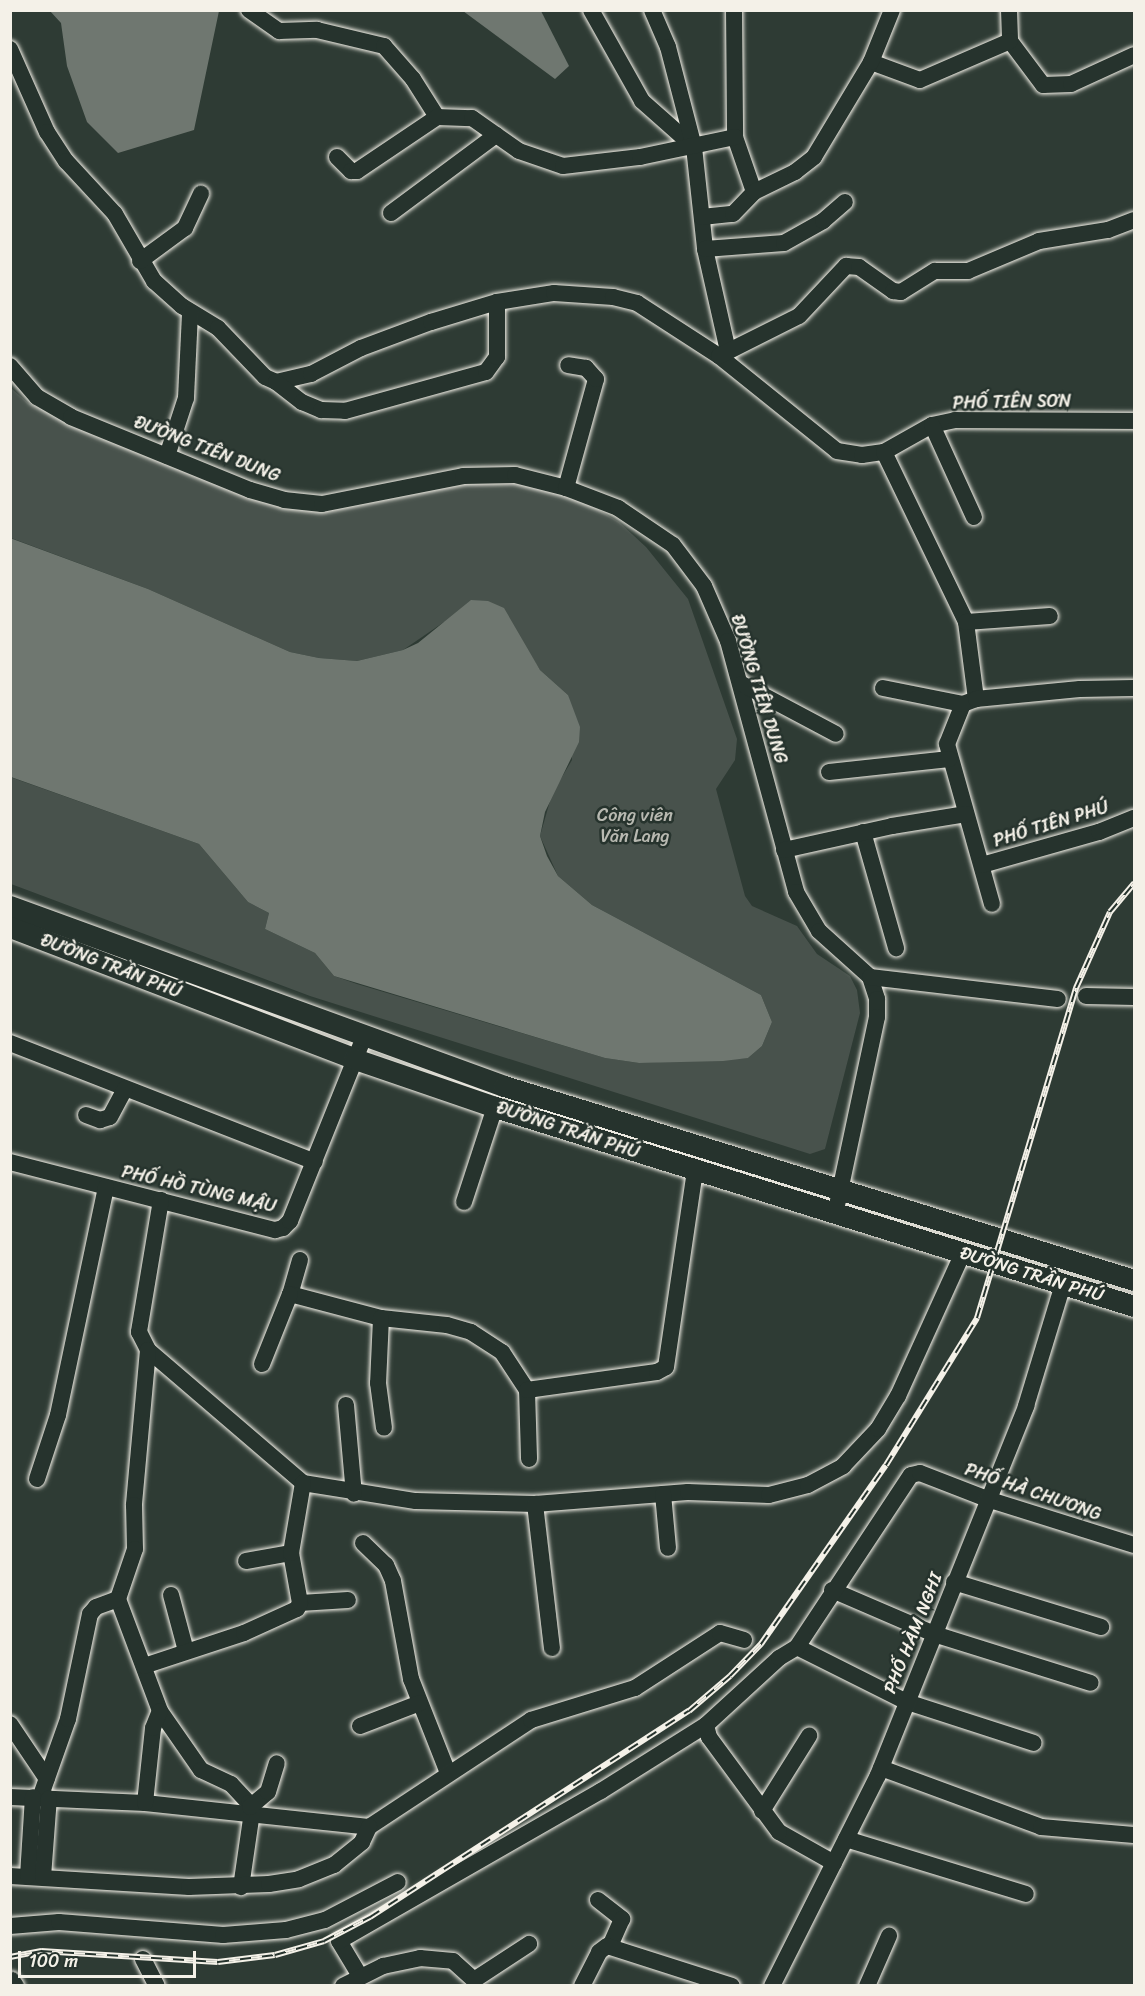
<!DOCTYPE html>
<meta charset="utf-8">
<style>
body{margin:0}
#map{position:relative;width:1145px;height:1996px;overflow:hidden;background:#2e3b34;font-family:Sriracha,sans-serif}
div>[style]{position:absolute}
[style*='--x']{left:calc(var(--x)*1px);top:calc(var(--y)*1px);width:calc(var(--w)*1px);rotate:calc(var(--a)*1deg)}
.green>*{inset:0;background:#48524c}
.water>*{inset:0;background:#6f7770}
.roads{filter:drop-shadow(0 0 2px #f4f1e8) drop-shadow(0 0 2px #f4f1e8)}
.minor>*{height:16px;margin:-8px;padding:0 8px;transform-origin:8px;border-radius:8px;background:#26332d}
.major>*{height:21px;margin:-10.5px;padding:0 10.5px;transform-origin:10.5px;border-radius:10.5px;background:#26332d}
.rail>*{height:6px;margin-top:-3px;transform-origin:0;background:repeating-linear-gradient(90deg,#26332d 0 11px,#f4f1e8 0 22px);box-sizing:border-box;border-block:2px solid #f4f1e8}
span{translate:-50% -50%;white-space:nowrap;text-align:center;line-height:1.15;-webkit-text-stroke:5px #26332d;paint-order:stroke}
.street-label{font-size:18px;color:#f4f1e8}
.park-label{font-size:18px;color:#b8b9b1}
.frame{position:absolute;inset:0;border:12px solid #f4f1e8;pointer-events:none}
.scale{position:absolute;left:18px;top:1951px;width:178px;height:27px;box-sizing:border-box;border:3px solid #f4f1e8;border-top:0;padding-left:8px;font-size:18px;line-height:21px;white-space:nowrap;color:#f4f1e8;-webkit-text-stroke:4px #26332d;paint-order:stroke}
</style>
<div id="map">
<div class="green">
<i style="clip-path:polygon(11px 388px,28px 403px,111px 440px,283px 503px,411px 485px,523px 482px,583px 501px,619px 522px,646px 547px,688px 599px,737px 739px,735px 760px,716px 789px,745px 896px,752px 906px,797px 926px,817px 954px,850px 976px,857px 990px,860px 1013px,825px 1149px,810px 1154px,310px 996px,11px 884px,10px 777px,199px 844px,248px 902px,269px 913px,265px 929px,315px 953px,334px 976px,357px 984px,605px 1058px,639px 1063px,748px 1058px,762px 1046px,772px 1022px,761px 995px,592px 905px,558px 876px,540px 836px,552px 794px,572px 760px,568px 695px,540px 670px,521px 640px,444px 622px,403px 650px,357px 661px,319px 658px,290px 652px,148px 589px,11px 538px)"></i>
</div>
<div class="water">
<i style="clip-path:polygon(50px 11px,219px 11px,194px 130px,118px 153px,87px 122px,67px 66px,61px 23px)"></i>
<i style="clip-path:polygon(463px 11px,541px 11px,569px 66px,555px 79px)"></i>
<i style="clip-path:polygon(10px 538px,148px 589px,290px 652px,319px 658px,357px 661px,403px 650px,418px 643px,471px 600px,488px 601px,504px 608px,540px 670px,568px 695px,580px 727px,579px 742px,545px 812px,540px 836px,547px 856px,558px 876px,592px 905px,761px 995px,772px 1022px,762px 1046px,748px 1058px,723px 1061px,639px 1063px,605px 1058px,334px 976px,315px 953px,265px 929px,269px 913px,248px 902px,199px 844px,11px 777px)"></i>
</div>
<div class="roads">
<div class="minor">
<i style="--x:249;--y:10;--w:37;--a:35"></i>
<i style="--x:279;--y:31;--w:38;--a:-2"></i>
<i style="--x:317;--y:30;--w:69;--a:13.4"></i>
<i style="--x:384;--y:46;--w:44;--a:48.7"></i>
<i style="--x:413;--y:79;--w:45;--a:57.7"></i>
<i style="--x:591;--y:10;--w:104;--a:60.7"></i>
<i style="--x:642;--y:101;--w:69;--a:41.5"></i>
<i style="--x:652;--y:10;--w:40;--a:66.6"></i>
<i style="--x:668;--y:47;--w:103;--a:75.4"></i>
<i style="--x:694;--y:147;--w:103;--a:83.8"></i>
<i style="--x:705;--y:249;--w:105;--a:77.3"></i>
<i style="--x:734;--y:10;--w:127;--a:89.5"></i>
<i style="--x:735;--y:137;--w:58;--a:70.9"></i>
<i style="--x:1009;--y:10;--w:31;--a:88"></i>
<i style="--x:1010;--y:41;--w:55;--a:53.1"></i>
<i style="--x:1043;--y:85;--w:28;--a:-2"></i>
<i style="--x:1071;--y:84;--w:69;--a:-24.7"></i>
<i style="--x:10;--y:49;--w:91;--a:66"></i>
<i style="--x:47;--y:132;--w:35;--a:57"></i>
<i style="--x:66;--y:161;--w:72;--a:47.2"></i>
<i style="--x:115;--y:214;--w:78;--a:59.8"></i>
<i style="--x:154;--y:281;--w:38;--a:42"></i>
<i style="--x:182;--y:306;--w:42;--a:31.4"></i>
<i style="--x:218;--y:328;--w:68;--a:46.2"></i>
<i style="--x:265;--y:377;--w:12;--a:24"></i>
<i style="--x:276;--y:382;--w:36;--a:-13"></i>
<i style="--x:311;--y:374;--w:56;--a:-27.5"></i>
<i style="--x:361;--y:348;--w:75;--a:-20.4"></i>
<i style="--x:431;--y:322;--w:69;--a:-16.9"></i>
<i style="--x:497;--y:302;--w:58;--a:-9"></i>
<i style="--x:554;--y:293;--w:59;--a:3.9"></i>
<i style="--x:613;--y:297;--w:25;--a:14"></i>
<i style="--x:637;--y:303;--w:98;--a:32.9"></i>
<i style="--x:719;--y:356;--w:151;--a:38.8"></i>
<i style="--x:837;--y:451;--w:25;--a:9"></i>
<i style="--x:862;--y:455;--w:22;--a:-8"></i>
<i style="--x:884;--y:452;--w:55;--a:-29.4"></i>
<i style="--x:932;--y:425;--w:24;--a:-12"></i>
<i style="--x:955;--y:420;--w:179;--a:0.3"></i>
<i style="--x:871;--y:62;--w:52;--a:20.2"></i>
<i style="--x:920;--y:80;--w:98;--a:-23.4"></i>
<i style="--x:337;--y:157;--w:20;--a:45"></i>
<i style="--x:351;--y:171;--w:6;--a:0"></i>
<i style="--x:357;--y:171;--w:97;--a:-34"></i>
<i style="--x:437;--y:117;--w:35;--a:2"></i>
<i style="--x:472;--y:118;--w:57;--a:35.1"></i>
<i style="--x:519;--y:151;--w:46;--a:18.8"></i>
<i style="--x:563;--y:166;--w:78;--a:-6.7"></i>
<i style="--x:640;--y:157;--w:97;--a:-11.9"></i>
<i style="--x:391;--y:213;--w:131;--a:-36.6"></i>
<i style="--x:702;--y:217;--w:31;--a:-6"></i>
<i style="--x:733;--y:214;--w:30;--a:-46"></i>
<i style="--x:754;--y:192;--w:46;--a:-26"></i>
<i style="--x:795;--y:172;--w:24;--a:-38"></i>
<i style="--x:814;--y:157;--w:111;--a:-59"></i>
<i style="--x:871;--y:62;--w:56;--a:-68"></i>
<i style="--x:705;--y:249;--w:79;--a:-4.3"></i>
<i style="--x:784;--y:243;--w:45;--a:-29.4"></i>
<i style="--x:823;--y:221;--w:29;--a:-41"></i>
<i style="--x:140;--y:261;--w:56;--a:-36.3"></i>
<i style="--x:185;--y:228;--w:38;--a:-65"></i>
<i style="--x:719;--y:356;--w:89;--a:-26.6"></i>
<i style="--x:799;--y:316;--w:69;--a:-46.8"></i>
<i style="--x:846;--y:266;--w:13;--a:4"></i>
<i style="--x:859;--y:267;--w:42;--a:35.2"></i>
<i style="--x:893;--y:291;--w:8;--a:7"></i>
<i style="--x:901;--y:292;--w:40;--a:-32"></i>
<i style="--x:935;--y:271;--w:33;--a:0"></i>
<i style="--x:968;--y:271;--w:77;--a:-22.9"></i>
<i style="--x:1039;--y:241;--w:70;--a:-9.1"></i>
<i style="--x:1108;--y:230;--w:28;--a:-21"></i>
<i style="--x:10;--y:366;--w:41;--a:48.9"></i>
<i style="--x:37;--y:397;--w:39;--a:30"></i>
<i style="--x:71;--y:417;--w:193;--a:22.2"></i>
<i style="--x:250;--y:490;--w:35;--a:16"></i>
<i style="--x:284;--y:500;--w:38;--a:6"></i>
<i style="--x:322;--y:504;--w:144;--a:-11.2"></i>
<i style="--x:463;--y:476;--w:52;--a:-1.1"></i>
<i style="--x:515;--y:475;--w:53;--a:14.3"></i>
<i style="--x:566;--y:488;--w:56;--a:21"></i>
<i style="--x:618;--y:508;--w:66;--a:33.9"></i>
<i style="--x:673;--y:545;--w:51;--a:52.9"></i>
<i style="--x:704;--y:586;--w:60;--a:66.4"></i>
<i style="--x:728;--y:641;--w:260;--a:74.8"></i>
<i style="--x:796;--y:892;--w:45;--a:59.5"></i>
<i style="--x:819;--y:931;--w:69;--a:42"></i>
<i style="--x:870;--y:977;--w:23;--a:72"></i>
<i style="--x:877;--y:999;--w:18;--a:90"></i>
<i style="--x:877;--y:1017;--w:201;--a:102"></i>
<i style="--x:276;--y:382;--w:33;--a:38"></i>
<i style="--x:302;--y:402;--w:21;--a:23"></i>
<i style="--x:321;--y:410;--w:24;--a:2"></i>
<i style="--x:345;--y:411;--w:146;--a:-15.5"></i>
<i style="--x:486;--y:372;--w:19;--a:-54"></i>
<i style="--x:497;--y:357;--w:55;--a:-90"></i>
<i style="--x:932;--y:425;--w:101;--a:65.5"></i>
<i style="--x:884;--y:452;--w:189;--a:64.2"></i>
<i style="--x:966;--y:622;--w:78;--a:82.6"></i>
<i style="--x:976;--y:699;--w:14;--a:159"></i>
<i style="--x:963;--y:704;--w:43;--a:111.8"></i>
<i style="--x:947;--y:744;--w:166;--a:74.3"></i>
<i style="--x:167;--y:456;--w:61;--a:-71.9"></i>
<i style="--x:186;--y:398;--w:86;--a:-87.3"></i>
<i style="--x:566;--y:488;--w:113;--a:-74.6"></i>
<i style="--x:596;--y:379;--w:15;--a:-132"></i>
<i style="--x:586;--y:368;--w:18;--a:-171"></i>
<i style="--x:966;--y:622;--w:84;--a:-4.1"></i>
<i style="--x:742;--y:684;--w:106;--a:28"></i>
<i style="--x:883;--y:688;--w:82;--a:11.3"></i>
<i style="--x:976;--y:699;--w:104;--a:-5.5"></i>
<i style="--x:1080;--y:689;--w:54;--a:-1.1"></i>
<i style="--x:829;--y:772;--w:121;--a:-6.2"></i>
<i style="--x:863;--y:832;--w:121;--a:74.1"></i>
<i style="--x:784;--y:850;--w:111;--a:-12.5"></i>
<i style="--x:892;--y:826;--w:75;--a:-9.2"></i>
<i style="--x:982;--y:865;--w:122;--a:-15.8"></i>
<i style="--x:1099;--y:832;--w:38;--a:-22"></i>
<i style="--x:870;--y:977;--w:189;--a:6.7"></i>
<i style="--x:1086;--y:996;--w:48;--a:1.2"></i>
<i style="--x:10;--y:1043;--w:327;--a:21.3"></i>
<i style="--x:86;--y:1115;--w:15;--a:20"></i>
<i style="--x:100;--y:1120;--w:10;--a:-17"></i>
<i style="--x:110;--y:1117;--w:32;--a:-62"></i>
<i style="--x:10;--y:1162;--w:274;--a:14.4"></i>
<i style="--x:275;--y:1230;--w:8;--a:-14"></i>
<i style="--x:283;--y:1228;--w:10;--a:-45"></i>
<i style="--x:290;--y:1221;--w:198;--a:-68.1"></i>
<i style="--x:161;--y:1200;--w:134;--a:99.5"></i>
<i style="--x:139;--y:1332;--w:20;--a:63"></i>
<i style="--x:148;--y:1350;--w:204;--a:40.6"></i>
<i style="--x:303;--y:1483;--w:114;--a:9.1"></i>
<i style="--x:416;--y:1501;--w:119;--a:1.4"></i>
<i style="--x:535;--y:1504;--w:153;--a:-4.5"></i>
<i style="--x:688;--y:1492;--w:81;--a:2.1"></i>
<i style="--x:769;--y:1495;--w:40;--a:-14.4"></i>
<i style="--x:808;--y:1485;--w:40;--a:-28"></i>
<i style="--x:843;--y:1466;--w:51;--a:-46.6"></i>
<i style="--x:878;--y:1429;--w:39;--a:-59"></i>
<i style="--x:898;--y:1396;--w:157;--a:-65.6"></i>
<i style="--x:464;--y:1202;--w:100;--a:-71.9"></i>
<i style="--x:300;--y:1260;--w:35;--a:106"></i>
<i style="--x:290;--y:1294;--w:94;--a:14.8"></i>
<i style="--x:381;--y:1318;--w:66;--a:6.1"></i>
<i style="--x:447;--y:1325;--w:25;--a:16"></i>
<i style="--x:471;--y:1332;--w:37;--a:33"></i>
<i style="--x:502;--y:1352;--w:45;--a:56.7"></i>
<i style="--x:527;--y:1390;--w:69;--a:88.3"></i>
<i style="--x:381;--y:1318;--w:65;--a:92.6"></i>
<i style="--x:378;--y:1383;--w:45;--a:82.4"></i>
<i style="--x:148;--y:1350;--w:156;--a:95.2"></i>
<i style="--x:134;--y:1505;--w:44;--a:88.7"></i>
<i style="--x:135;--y:1549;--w:53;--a:108.8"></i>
<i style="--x:118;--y:1599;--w:120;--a:69.4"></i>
<i style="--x:160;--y:1711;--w:72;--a:55.2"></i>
<i style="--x:201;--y:1770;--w:33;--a:25"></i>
<i style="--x:231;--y:1784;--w:26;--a:47"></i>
<i style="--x:249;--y:1803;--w:9;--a:72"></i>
<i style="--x:252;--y:1812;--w:76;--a:98.3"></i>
<i style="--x:262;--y:1364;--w:75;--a:-68.2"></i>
<i style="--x:527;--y:1390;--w:131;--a:-7.9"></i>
<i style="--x:657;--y:1372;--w:10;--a:-29"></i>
<i style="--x:666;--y:1367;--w:199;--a:-81.6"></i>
<i style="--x:346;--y:1405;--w:89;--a:84.9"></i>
<i style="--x:37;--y:1479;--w:67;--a:-71.8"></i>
<i style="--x:58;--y:1415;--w:233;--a:-78.1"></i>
<i style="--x:663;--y:1494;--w:54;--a:84.7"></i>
<i style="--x:535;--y:1504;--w:145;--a:83.3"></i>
<i style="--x:363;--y:1543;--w:32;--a:44"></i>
<i style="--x:386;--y:1565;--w:17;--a:66"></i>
<i style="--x:393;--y:1581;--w:100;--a:79.6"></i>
<i style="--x:411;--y:1679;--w:101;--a:68.5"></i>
<i style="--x:246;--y:1561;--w:46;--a:-10.1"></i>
<i style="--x:954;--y:1582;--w:154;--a:17"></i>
<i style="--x:832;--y:1590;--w:111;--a:23.3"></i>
<i style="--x:934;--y:1634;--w:164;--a:17.3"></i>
<i style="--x:171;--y:1595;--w:58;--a:75"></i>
<i style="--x:300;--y:1603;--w:48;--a:-3.6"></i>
<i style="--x:797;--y:1647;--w:123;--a:26.6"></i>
<i style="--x:907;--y:1702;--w:133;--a:17.9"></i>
<i style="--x:144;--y:1666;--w:105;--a:-18.3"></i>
<i style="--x:244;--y:1633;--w:58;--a:-24.4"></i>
<i style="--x:297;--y:1609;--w:7;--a:-63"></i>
<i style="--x:300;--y:1603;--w:51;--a:-100.2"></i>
<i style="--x:291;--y:1553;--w:71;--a:-80.3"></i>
<i style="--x:10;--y:1724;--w:66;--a:56.1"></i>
<i style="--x:360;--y:1726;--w:64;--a:-21"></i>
<i style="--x:881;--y:1768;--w:171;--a:20.2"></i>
<i style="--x:1041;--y:1827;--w:93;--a:4.9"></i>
<i style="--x:10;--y:1797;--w:135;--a:2.5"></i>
<i style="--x:145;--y:1803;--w:225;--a:6.1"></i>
<i style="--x:369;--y:1827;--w:194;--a:-33.4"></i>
<i style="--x:531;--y:1720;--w:109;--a:-17.1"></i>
<i style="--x:635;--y:1688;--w:101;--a:-32.9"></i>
<i style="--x:720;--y:1633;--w:25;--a:16"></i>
<i style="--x:40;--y:1798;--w:84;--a:-70.5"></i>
<i style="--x:68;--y:1719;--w:107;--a:-78.2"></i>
<i style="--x:90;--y:1614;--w:9;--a:-49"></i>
<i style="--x:96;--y:1607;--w:23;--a:-20"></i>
<i style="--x:145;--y:1803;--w:75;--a:-83.9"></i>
<i style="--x:153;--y:1728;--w:18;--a:-68"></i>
<i style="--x:250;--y:1807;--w:23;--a:-40"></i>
<i style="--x:268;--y:1792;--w:30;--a:-73"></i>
<i style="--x:762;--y:1811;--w:89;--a:-57.9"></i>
<i style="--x:846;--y:1839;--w:188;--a:17"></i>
<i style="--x:834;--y:1863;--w:63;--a:-150.6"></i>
<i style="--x:779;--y:1832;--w:118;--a:-126.4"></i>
<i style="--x:709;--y:1737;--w:12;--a:-104"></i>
<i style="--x:706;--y:1725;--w:99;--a:-42.5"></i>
<i style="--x:779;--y:1658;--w:21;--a:-31"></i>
<i style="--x:797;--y:1647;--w:206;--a:-56.5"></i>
<i style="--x:911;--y:1475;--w:9;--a:-13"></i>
<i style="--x:920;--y:1473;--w:72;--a:21.2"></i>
<i style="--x:987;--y:1499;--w:154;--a:17.4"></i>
<i style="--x:10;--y:1876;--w:179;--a:3.5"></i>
<i style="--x:189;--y:1887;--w:80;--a:-2.1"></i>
<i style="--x:269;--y:1884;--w:30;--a:-9"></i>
<i style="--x:299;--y:1879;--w:38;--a:-22"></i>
<i style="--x:334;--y:1865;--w:36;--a:-39"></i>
<i style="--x:362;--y:1842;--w:17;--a:-65"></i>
<i style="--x:28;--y:1876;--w:79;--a:-86.4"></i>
<i style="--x:43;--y:1877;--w:79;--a:-85.7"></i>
<i style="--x:598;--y:1900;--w:31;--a:38"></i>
<i style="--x:622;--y:1919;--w:30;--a:114"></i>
<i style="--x:10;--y:1926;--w:49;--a:-4.7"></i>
<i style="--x:59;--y:1922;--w:165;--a:4.5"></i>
<i style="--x:223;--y:1935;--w:63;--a:-4.5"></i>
<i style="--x:286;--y:1930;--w:40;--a:-14.4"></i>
<i style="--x:325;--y:1920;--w:82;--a:-27.5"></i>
<i style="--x:143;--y:1959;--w:30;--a:63"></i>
<i style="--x:360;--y:1976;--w:41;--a:-121"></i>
<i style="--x:339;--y:1941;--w:302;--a:-29.8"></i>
<i style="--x:601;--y:1791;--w:124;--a:-32.2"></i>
<i style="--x:12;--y:1980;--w:7;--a:56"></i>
<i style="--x:343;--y:1986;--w:45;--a:-26.6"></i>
<i style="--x:383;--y:1966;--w:38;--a:-12"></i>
<i style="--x:420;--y:1958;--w:33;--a:5"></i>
<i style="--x:453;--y:1961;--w:28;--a:42"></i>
<i style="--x:474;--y:1980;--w:66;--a:-33.2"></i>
<i style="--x:582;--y:1986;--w:38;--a:-63"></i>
<i style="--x:599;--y:1952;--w:10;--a:-37"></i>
<i style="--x:607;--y:1946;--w:131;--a:17.7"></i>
<i style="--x:772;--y:1986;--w:236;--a:-63.3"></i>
<i style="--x:878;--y:1775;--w:398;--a:-68.1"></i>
<i style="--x:1026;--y:1406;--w:127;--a:-73.1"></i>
<i style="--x:867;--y:1986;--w:55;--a:-66.3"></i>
</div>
<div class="major">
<i style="--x:10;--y:906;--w:526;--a:20.02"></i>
<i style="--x:504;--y:1086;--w:659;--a:17.12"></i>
<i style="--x:10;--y:927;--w:369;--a:20.9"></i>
<i style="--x:355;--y:1059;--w:148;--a:18.9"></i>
<i style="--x:495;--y:1107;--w:669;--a:17.3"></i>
</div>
</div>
<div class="rail">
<i style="--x:10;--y:1957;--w:32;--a:-11"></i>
<i style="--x:41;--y:1951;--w:177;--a:3.6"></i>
<i style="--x:218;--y:1962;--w:57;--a:-7"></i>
<i style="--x:275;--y:1955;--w:51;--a:-15.9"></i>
<i style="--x:324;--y:1941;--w:52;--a:-27.6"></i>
<i style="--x:370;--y:1917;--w:380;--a:-32.9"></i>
<i style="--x:689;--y:1711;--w:54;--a:-40.5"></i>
<i style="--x:730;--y:1676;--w:45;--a:-45.9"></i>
<i style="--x:761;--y:1644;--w:218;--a:-55.1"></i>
<i style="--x:886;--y:1465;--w:173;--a:-58.2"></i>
<i style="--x:977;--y:1318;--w:345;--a:-73.3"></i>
<i style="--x:1076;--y:988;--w:83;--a:-65.9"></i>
<i style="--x:1110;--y:912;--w:38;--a:-50"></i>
</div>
<div class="street-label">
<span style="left:1012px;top:402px;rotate:-1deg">PHỐ TIÊN SƠN</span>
<span style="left:207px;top:449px;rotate:21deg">ĐƯỜNG TIÊN DUNG</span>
<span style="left:759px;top:689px;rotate:73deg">ĐƯỜNG TIÊN DUNG</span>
<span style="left:1051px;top:824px;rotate:-17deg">PHỐ TIÊN PHÚ</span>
<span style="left:111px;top:966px;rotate:21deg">ĐƯỜNG TRẦN PHÚ</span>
<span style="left:568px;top:1130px;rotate:18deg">ĐƯỜNG TRẦN PHÚ</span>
<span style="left:199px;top:1189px;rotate:13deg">PHỐ HỒ TÙNG MẬU</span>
<span style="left:1032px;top:1274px;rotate:17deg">ĐƯỜNG TRẦN PHÚ</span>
<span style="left:1033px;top:1492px;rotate:19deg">PHỐ HÀ CHƯƠNG</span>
<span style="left:913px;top:1633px;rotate:-68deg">PHỐ HÀM NGHI</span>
</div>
<div class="park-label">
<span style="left:635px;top:826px">Công viên<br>Văn Lang</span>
</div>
<div class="frame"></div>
<div class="scale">100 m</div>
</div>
